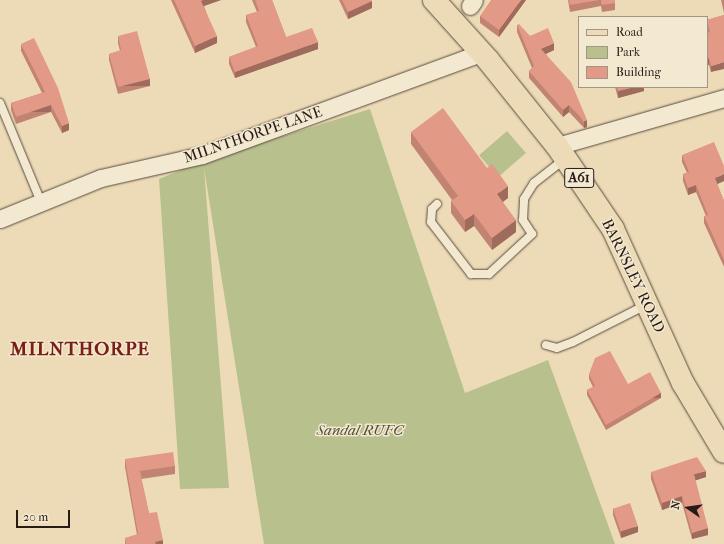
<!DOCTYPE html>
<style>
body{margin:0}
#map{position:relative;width:724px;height:544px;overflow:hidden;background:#eddbb7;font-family:"IM FELL French Canon",serif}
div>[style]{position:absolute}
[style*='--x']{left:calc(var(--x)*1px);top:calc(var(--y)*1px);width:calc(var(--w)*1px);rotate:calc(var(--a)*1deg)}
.green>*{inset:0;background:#b8c08e;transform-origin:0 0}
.roads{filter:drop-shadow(0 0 1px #584b3e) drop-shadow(0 0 1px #584b3e)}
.lane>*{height:8px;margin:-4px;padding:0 4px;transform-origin:4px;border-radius:4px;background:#f3e8d0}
.street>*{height:17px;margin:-8.5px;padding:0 8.5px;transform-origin:8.5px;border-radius:8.5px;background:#f3e8d0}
.primary>*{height:22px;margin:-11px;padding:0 11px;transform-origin:11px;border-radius:11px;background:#eddbb7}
.wall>*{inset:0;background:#c28472}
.shaded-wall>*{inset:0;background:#9e6b5d;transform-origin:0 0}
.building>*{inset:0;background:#e29985;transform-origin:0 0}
span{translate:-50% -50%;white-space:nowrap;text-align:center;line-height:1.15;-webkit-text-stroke:3px #f3e8d0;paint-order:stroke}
.shield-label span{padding:1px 3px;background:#f3e8d0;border:1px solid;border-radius:3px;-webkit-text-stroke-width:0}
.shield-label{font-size:14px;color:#271b16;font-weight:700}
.street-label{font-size:15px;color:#271b16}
.park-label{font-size:15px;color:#524d3a;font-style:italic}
.district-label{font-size:19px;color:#7a1f14;font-weight:700;letter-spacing:1px}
.legend{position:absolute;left:578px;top:16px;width:130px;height:72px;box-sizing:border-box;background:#f3e8d0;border:1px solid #a19686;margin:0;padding:5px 7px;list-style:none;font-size:12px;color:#271b16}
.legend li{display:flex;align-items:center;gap:8px;height:20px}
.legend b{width:20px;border:1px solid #a19686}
.north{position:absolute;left:668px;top:488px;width:40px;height:40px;-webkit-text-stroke:3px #f3e8d0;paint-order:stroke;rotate:283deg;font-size:11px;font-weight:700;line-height:16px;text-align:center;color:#271b16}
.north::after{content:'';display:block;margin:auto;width:14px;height:18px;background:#271b16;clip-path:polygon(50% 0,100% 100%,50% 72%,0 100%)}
.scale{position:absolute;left:16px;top:510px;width:54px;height:18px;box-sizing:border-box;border:2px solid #271b16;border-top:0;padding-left:5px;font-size:12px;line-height:14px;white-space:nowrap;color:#271b16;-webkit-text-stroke:3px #f3e8d0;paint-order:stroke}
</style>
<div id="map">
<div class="green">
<i style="clip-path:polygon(370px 109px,465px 393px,548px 360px,615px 544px,264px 544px,204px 168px,229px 488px,180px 489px,159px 179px,203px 161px)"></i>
<i style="left:507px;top:131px;width:29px;height:37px;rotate:49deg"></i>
</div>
<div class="roads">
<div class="lane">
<i style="--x:0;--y:103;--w:107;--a:67.5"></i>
<i style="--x:437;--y:204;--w:7;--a:135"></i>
<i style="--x:432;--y:209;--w:13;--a:94"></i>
<i style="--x:431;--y:222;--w:66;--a:52.4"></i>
<i style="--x:471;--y:274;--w:18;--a:0"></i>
<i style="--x:489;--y:274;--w:59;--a:-42.9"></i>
<i style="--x:532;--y:234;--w:17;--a:-123"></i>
<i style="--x:523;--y:220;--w:21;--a:-87"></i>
<i style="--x:524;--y:199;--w:19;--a:-58"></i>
<i style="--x:534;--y:183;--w:39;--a:-38"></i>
<i style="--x:546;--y:345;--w:11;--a:15"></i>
<i style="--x:557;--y:348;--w:17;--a:-21"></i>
<i style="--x:573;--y:342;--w:82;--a:-26.9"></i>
</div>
<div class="street">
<i style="--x:470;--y:6;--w:7;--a:-56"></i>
<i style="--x:557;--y:146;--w:174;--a:-16"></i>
<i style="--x:0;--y:219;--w:109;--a:-22.1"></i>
<i style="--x:101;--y:178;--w:104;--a:-12.8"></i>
<i style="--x:202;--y:155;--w:297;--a:-20.1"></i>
</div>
<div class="primary">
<i style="--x:434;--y:0;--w:81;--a:48"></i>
<i style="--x:488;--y:60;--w:110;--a:51.3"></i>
<i style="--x:557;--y:146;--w:100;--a:56"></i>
<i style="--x:613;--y:229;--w:169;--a:65.6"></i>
<i style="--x:683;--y:383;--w:80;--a:59.3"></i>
</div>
</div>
<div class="wall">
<i style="clip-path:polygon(171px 0,221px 0,204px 6px,217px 43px,195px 53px)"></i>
<i style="clip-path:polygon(252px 0,272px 0,286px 37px,318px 49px,235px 78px,229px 64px,229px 57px,256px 47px,246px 22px,246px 15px,257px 12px)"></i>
<i style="clip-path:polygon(339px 0,371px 0,372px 8px,348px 19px)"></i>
<i style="clip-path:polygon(526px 0,499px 37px,480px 23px,480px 16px)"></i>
<i style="clip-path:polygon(568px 0,615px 0,615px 10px,602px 12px,601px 6px,570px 12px)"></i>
<i style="clip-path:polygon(721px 0,724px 0,724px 13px)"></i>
<i style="clip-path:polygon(724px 15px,711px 72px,709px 65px,707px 65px,707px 33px,708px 33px,707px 27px,707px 20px)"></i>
<i style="clip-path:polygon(517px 25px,530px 36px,554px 50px,546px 54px,587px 127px,584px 128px,569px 112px,563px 117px,529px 78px,529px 71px,532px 68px,517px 32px)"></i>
<i style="clip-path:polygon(118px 36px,150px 86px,118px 94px,109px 60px,109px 54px,120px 51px,118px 43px)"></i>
<i style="clip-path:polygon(21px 44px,69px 130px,62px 133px,51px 112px,16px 124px,11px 110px,11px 103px,42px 93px,21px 51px)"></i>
<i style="clip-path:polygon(615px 87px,644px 87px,644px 91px,618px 98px)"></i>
<i style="clip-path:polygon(411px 132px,508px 198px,503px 202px,516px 232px,492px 250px,474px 226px,465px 232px,451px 213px,451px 201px,452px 200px,411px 144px)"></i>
<i style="clip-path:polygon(682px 155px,724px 181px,717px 184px,724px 201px,724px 267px,704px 223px,704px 216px,706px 216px,696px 192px,688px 195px,683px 181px,683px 174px,687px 173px,682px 162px)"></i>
<i style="clip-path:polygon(589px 374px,628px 384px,661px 398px,606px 430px,587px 395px,587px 390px,593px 387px,589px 379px)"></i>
<i style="clip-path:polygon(125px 459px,175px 466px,175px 474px,141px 479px,149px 513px,163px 544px,125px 544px,125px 538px,137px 535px,125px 467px)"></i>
<i style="clip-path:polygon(651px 472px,706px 477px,695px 480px,708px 535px,692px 539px,682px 503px,662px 510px,651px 479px)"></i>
<i style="clip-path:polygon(613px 508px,638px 532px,621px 538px,613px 515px)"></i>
</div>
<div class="shaded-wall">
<i style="clip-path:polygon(203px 0,221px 0,201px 7px,201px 1px)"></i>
<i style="clip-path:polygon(521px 0,526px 0,499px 37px,499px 30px)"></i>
<i style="clip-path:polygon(372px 1px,372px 8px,348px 19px,348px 12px)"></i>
<i style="clip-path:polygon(217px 36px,217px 43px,195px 53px,195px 46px)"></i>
<i style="clip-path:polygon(318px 42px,318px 49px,235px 78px,235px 72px)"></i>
<i style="clip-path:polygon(554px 43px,554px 50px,541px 56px,541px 49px)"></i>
<i style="clip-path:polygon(709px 58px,709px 65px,707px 65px,707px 59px)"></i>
<i style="clip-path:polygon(724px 62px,724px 69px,711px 72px,711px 66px)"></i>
<i style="left:150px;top:79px;width:7px;height:33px;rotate:90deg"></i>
<i style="clip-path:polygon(635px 87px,644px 87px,644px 91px,618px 98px,618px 91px)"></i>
<i style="left:51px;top:105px;width:7px;height:37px;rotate:90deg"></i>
<i style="clip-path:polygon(569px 105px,569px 112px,563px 117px,563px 110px)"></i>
<i style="clip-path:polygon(587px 120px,587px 127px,584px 128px,584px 121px)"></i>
<i style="clip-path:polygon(69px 123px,69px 130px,62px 133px,62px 126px)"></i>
<i style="clip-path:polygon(724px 174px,724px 181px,715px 185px,715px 178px)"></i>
<i style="clip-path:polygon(696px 185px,696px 192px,688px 195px,688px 188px)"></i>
<i style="clip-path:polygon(508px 186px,508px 198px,497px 206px,497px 194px)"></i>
<i style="clip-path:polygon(474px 214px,474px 226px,465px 232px,465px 220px)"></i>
<i style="clip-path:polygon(516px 220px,516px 232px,492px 250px,492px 238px)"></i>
<i style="left:661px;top:393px;width:5px;height:64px;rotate:90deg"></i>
<i style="clip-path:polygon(706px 471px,706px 477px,694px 481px,694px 474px)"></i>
<i style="clip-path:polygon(682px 496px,682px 503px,662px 510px,662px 503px)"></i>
<i style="clip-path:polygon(638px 526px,638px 532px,621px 538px,621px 531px)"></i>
<i style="clip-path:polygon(708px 528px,708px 535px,692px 539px,692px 533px)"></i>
<i style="clip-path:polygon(163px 540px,163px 544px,155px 544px,155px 542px)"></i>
</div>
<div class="building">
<i style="clip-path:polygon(174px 0,203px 0,201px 1px,217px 36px,195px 46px)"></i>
<i style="clip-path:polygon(255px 0,272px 0,286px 37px,312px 28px,318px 42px,235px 72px,229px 57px,258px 46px,246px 15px,259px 11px)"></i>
<i style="clip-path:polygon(342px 0,371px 0,372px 1px,348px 12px)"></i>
<i style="clip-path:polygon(491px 0,521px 0,499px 30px,480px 16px)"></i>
<i style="clip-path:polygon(569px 0,599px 0,570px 5px)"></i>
<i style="clip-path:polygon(601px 0,615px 0,615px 3px,602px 5px)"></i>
<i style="clip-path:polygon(724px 15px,724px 62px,711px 66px,709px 58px,707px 59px,707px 33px,710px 32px,707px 20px)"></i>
<i style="clip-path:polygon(519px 24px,530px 36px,548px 28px,554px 43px,541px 49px,571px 82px,587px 120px,584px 121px,569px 105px,563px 110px,529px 71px,534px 66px,517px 25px)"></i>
<i style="clip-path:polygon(137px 31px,150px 79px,118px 87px,109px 54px,121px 50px,118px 36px)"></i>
<i style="clip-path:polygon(34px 38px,58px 88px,69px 123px,62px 126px,51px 105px,16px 117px,11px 103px,45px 92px,21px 44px)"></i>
<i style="clip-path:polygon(617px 87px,635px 87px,618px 91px)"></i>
<i style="clip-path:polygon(443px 108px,487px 168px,492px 164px,508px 186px,497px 194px,516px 220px,492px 238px,474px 214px,465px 220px,451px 201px,458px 196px,411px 132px)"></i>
<i style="clip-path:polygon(714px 142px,724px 166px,724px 174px,715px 178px,724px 201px,724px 260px,704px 216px,708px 215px,696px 185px,688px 188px,683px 174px,689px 172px,682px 155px)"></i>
<i style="clip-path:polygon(610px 351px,628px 384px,650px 372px,661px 393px,606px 425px,587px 390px,595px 386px,589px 374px,595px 358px)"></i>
<i style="clip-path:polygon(173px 452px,175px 466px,140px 471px,149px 513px,157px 512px,163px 540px,155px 542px,156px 544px,126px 544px,125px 538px,138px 534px,125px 459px)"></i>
<i style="clip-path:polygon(697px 457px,706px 471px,694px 474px,708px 528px,692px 533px,682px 496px,662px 503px,651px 472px)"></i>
<i style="left:630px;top:503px;width:24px;height:18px;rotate:71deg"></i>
</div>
<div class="shield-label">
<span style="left:579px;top:178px">A61</span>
</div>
<div class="street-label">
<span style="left:253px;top:135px;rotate:-19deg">MILNTHORPE LANE</span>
<span style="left:633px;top:276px;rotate:64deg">BARNSLEY ROAD</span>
</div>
<div class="park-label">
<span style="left:360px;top:431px">Sandal RUFC</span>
</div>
<div class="district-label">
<span style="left:80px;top:350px">MILNTHORPE</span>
</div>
<ul class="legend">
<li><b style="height:5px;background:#eddbb7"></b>Road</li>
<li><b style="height:11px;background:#b8c08e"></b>Park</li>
<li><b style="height:11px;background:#e29985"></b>Building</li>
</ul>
<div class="north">N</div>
<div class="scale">20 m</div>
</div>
